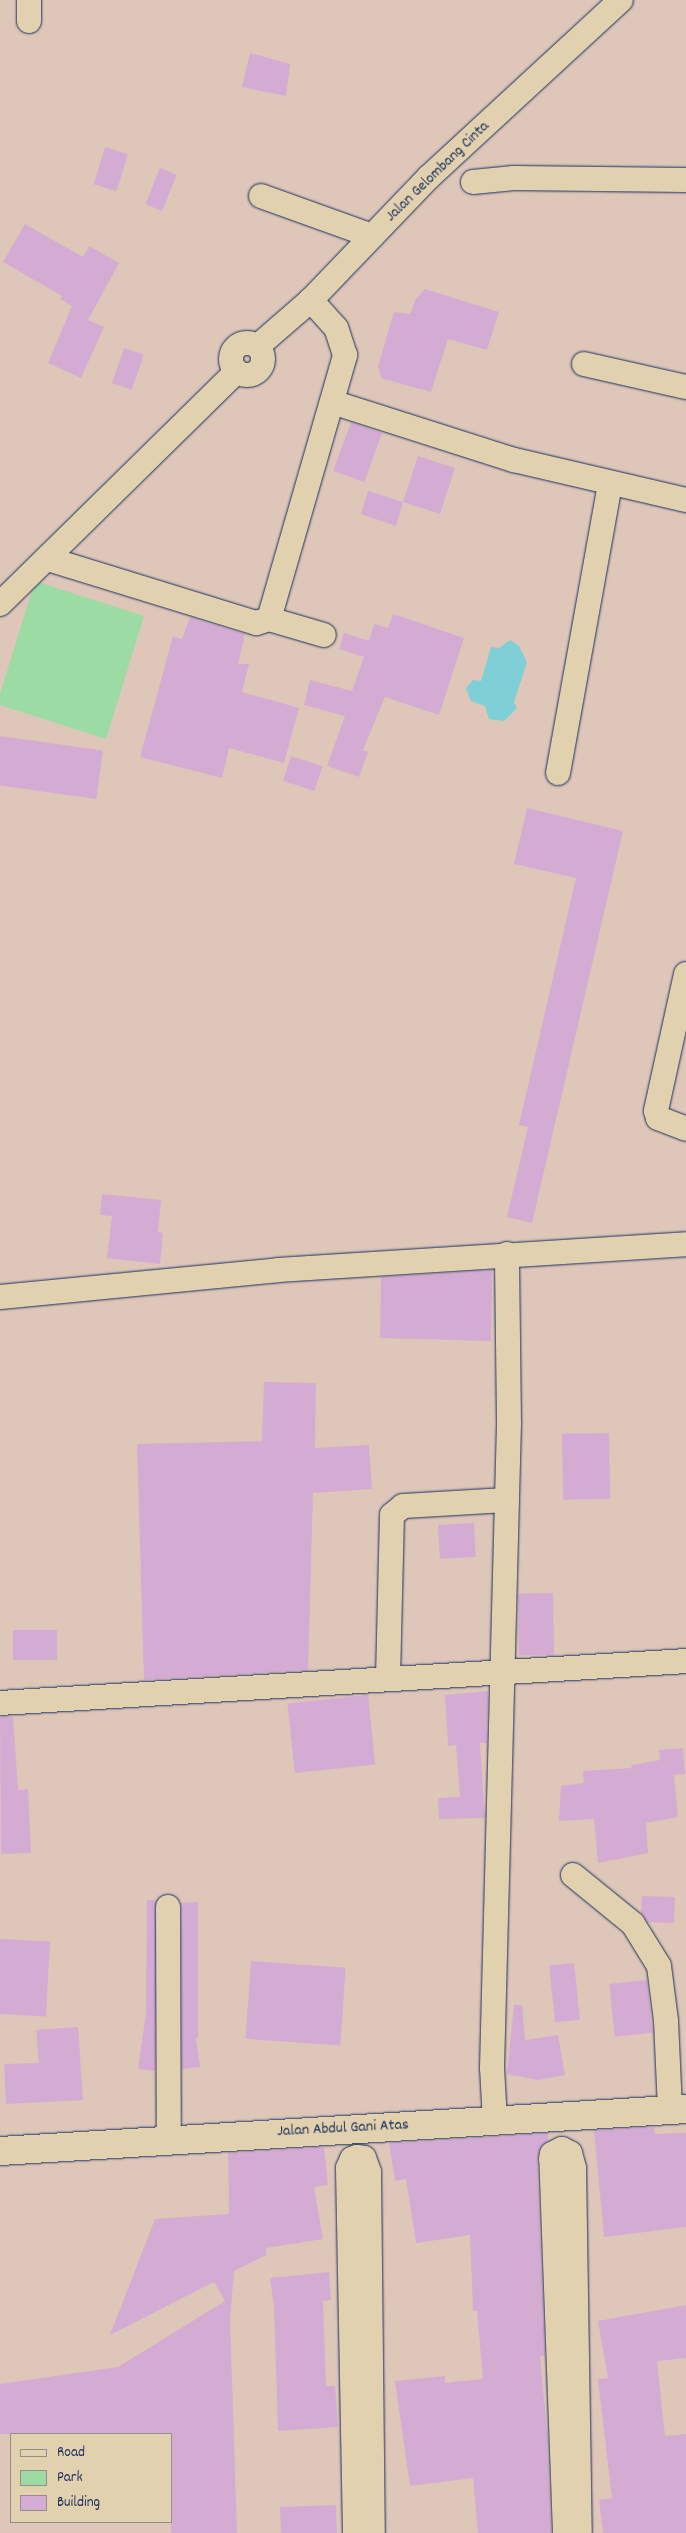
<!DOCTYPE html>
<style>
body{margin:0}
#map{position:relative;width:686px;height:2533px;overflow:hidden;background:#dec6b9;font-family:Dekko,sans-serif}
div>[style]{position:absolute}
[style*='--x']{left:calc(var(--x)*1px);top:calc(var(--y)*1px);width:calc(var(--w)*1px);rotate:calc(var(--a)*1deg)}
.green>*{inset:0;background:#9ddba4}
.water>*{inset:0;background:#7ecfd6}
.building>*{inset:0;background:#d4acd3;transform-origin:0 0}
.roads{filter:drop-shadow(0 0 1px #1b2f5e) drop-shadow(0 0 1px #1b2f5e)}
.street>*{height:24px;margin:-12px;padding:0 12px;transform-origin:12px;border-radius:12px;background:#e2d1ae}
.street>.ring{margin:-12px;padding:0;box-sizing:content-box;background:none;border:24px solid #e2d1ae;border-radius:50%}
.secondary>*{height:28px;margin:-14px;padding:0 14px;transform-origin:14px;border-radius:14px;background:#e2d1ae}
span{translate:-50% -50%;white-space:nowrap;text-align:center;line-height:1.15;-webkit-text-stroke:4px #e2d1ae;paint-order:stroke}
.street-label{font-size:16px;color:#1b2f5e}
.legend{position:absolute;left:10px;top:2433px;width:162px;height:90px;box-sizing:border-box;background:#e2d1ae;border:1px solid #92908e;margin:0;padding:6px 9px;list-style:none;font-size:15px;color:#1b2f5e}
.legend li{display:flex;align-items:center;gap:10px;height:25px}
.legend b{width:25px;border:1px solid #92908e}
</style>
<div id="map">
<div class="green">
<i style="clip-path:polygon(35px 581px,144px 616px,106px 739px,0 705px,0 694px)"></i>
</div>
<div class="water">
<i style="clip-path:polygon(510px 640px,519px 646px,527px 662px,514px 702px,517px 708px,504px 721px,489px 719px,485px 706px,471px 701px,466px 688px,473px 680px,481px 681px,491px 647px,499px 648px)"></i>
</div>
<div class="building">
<i style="clip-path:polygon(250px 53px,290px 64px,286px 96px,242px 87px)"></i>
<i style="left:105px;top:147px;width:24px;height:39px;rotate:17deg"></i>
<i style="left:160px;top:168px;width:18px;height:39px;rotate:22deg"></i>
<i style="clip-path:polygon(25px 224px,83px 257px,89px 246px,119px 263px,88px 320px,104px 327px,81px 378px,48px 363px,72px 306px,60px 299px,62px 296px,3px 262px)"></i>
<i style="clip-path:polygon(425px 289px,499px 312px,487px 350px,448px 339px,431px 392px,381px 378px,378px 366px,394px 312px,410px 314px,416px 299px)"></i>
<i style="left:124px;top:348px;width:21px;height:37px;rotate:19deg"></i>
<i style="left:351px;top:422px;width:33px;height:52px;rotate:20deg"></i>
<i style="clip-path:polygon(418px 456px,455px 468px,440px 514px,403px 502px,396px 526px,361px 514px,368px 491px,403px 502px)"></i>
<i style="clip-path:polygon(393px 614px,464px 638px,439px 715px,385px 697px,363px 750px,368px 752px,359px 777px,327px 766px,345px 716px,304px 705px,310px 680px,352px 691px,364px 657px,339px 649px,344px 633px,369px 641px,374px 624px,388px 628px)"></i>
<i style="clip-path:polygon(190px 617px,245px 634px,238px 664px,249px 664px,242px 692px,299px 708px,284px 763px,229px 748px,222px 778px,140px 757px,173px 636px,182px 639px)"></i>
<i style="left:0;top:736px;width:104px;height:49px;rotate:8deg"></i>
<i style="left:291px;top:756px;width:33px;height:26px;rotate:18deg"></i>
<i style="clip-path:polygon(527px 808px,623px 831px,532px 1223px,507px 1217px,528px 1127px,519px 1125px,576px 878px,514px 864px)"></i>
<i style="clip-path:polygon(102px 1194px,161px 1200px,158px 1232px,163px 1233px,160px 1264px,107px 1258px,112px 1216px,100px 1215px)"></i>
<i style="clip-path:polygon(492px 1270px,491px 1341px,380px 1338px,381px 1277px)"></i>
<i style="clip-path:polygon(264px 1382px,316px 1383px,315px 1448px,369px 1445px,372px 1489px,313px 1493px,308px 1670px,144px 1680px,137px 1444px,262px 1441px)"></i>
<i style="left:609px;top:1433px;width:66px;height:47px;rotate:89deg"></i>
<i style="left:474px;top:1523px;width:34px;height:36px;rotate:87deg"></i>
<i style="left:553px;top:1593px;width:62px;height:35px;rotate:89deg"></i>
<i style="left:57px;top:1630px;width:30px;height:44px;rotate:90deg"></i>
<i style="clip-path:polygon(488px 1691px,487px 1743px,480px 1743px,485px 1818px,439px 1819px,438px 1798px,460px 1797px,456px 1745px,448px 1746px,445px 1695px)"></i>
<i style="left:368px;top:1695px;width:70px;height:81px;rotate:84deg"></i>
<i style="clip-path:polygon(13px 1716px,18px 1790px,28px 1789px,31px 1853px,1px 1854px,0 1717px)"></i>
<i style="clip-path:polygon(683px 1748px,685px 1774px,674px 1775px,678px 1817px,646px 1823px,648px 1853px,598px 1863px,594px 1819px,559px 1821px,561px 1786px,584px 1783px,583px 1771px,631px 1768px,632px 1765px,660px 1760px,659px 1750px)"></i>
<i style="clip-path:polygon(642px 1896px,675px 1897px,674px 1923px,648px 1922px,641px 1913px)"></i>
<i style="clip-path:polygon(147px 1900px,157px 1900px,155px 2071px,138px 2069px,146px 2013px)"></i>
<i style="clip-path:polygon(198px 1902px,198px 2038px,196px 2038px,200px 2067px,182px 2069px,181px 1903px)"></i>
<i style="left:0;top:1939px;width:50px;height:75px;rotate:3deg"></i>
<i style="left:251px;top:1961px;width:95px;height:78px;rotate:4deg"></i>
<i style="left:574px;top:1963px;width:57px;height:25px;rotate:84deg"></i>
<i style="left:647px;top:1980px;width:53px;height:38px;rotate:84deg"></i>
<i style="clip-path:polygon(514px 2005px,522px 2005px,525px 2040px,558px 2035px,565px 2075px,538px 2080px,507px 2074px)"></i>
<i style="clip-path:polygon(78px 2027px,83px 2100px,6px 2104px,4px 2064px,39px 2063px,36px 2030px)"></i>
<i style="clip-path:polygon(654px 2127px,655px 2134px,686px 2133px,686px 2227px,604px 2237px,594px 2130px)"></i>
<i style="clip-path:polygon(548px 2133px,548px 2140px,541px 2146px,537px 2160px,545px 2355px,540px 2356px,547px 2432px,551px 2533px,478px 2533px,473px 2478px,410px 2486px,395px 2381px,445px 2376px,445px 2383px,483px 2379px,477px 2311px,473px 2311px,470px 2235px,416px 2243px,406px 2179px,395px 2181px,389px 2143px)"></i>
<i style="clip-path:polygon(324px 2147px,328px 2185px,314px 2187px,323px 2239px,266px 2248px,266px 2255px,234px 2271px,230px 2319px,237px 2533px,171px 2533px,171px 2434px,0 2434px,0 2384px,118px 2367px,225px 2301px,214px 2282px,110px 2335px,155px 2219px,229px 2214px,228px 2153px)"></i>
<i style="clip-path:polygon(329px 2272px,331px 2300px,323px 2301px,326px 2386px,335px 2386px,338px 2427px,278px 2431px,274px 2306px,270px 2278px)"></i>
<i style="clip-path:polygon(686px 2305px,686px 2358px,657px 2361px,665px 2436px,686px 2434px,686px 2533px,603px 2533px,599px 2500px,612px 2498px,598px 2379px,608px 2378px,598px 2321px)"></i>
<i style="left:336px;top:2505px;width:28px;height:56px;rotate:88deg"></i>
</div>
<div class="roads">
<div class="street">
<i style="--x:29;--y:0;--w:21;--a:90"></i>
<i style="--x:473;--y:182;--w:41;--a:-5.6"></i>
<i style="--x:514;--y:178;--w:172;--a:0.7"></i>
<i style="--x:261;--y:196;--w:118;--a:19.8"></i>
<i class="ring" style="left:231px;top:343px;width:8px;height:8px"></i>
<i style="--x:258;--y:346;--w:70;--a:-41"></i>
<i style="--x:311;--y:300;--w:170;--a:-46.2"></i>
<i style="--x:429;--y:177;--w:261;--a:-42.7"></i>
<i style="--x:584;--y:364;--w:105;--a:12.7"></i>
<i style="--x:332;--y:402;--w:191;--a:17.7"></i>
<i style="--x:514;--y:460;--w:177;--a:13.1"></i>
<i style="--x:48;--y:559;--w:218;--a:17.1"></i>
<i style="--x:256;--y:623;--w:14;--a:-17"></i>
<i style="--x:269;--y:619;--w:275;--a:-73.9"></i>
<i style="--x:345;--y:355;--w:28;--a:-108"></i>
<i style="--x:336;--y:328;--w:38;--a:-132"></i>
<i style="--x:0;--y:604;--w:332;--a:-44.5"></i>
<i style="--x:269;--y:619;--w:57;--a:16.2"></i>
<i style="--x:558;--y:773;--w:294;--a:-79.8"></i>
<i style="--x:686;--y:974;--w:140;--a:102.4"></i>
<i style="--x:656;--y:1111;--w:7;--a:74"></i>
<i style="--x:658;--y:1118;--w:30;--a:21"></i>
<i style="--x:0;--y:1297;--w:279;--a:-5.5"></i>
<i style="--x:278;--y:1270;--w:409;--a:-3.6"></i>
<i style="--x:388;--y:1678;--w:163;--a:-88.6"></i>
<i style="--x:392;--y:1515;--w:14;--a:-39"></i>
<i style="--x:403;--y:1506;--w:104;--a:-3.3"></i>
<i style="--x:0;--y:1703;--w:687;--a:-3.5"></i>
<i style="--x:573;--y:1875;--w:77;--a:39.2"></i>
<i style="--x:633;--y:1924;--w:49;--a:58.2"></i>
<i style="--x:659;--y:1966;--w:55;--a:82.7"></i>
<i style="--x:666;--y:2021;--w:89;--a:87.4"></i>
<i style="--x:168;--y:1907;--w:231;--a:89.8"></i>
<i style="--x:495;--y:2121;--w:53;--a:-93.2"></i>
<i style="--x:492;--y:2068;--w:645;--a:-88.49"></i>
<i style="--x:509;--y:1423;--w:169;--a:-90.7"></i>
<i style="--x:355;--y:2533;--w:365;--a:-91.1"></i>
<i style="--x:348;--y:2168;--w:10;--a:-66"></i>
<i style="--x:352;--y:2159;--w:5;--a:-22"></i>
<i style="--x:357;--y:2157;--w:7;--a:8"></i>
<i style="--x:364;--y:2158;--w:15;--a:70"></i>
<i style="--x:369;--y:2172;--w:361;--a:89.4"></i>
<i style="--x:565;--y:2533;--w:374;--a:-92.1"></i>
<i style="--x:551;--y:2159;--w:5;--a:-79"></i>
<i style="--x:552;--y:2154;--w:11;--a:-27"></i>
<i style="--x:562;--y:2149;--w:9;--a:27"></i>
<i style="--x:570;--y:2153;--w:16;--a:75"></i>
<i style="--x:574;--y:2168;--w:365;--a:89.1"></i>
</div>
<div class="secondary">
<i style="--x:0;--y:2151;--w:687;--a:-3.5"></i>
</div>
</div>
<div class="street-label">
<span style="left:438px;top:172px;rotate:-44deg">Jalan Gelombang Cinta</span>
<span style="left:343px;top:2129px;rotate:-3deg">Jalan Abdul Gani Atas</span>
</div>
<ul class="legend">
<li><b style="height:6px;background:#e2d1ae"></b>Road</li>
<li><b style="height:14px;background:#9ddba4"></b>Park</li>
<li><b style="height:14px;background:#d4acd3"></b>Building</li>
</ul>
</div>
